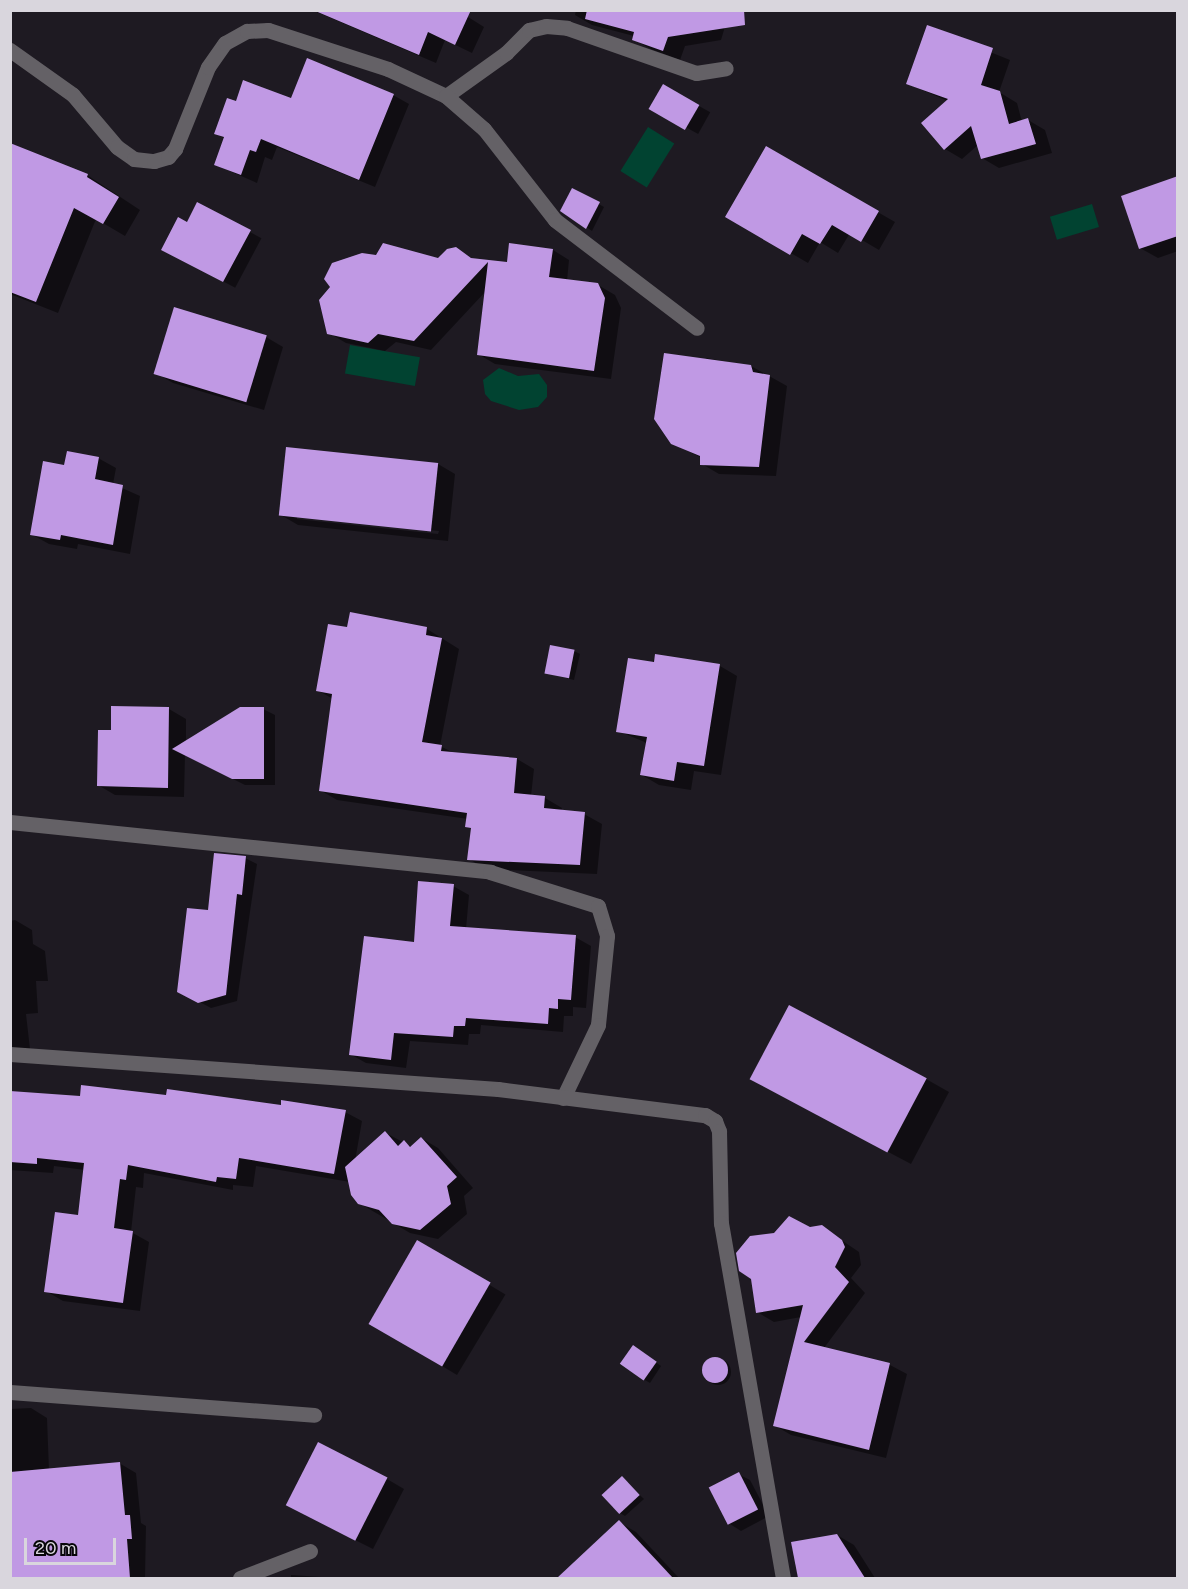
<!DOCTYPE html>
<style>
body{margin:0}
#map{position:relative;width:1188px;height:1589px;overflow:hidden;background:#1e1a22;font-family:Figtree,sans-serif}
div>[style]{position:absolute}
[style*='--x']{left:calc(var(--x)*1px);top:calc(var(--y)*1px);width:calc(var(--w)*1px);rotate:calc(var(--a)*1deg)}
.water>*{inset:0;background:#014331;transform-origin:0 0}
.shadow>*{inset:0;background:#0007;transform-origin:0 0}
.round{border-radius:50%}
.building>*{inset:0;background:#c099e4;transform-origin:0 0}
.minor>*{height:15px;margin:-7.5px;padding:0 7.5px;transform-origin:7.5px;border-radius:7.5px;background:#646166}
span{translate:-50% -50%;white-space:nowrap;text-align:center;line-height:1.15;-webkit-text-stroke:6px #070609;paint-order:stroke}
.frame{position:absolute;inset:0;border:12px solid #d9d6dd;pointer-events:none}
.scale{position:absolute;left:24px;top:1538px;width:92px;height:27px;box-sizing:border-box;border:3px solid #d9d6dd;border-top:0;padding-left:8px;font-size:18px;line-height:21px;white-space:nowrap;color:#d9d6dd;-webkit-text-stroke:4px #070609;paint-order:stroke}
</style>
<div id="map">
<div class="water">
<i style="left:648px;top:127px;width:31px;height:52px;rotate:32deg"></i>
<i style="left:1092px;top:204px;width:24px;height:44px;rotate:73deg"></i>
<i style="left:350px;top:345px;width:71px;height:29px;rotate:10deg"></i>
<i style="clip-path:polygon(499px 368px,518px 376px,539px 374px,547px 385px,547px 397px,538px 407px,519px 410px,491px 401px,485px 394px,483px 380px)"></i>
</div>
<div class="shadow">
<i style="clip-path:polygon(312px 10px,457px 10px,484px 27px,472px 53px,445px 40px,436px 63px)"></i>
<i style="clip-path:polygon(576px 10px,730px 10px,721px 40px,685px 46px,680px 60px,651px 49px,633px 39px,634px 36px,592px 25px,575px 15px)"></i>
<i style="clip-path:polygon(928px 27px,1010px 60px,999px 92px,1017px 103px,1022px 122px,1028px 120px,1045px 130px,1052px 153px,999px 168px,982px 158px,978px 145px,962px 159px,945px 149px,948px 101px,908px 84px)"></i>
<i style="left:663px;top:86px;width:54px;height:25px;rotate:29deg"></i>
<i style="clip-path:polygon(393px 95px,409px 104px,375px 187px,277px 147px,272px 160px,265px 157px,257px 183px,216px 165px,225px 139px,216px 133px,237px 103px)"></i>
<i style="clip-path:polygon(10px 144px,87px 175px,140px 210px,125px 236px,96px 219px,58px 313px,10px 294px)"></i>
<i style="clip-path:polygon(766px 148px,895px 222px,879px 250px,850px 233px,838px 253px,820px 242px,808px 263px,727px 216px)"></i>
<i style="clip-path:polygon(1178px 177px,1178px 251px,1158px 258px,1140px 248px)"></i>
<i style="clip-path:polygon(573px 190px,604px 207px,592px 231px,562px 210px)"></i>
<i style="left:197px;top:204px;width:73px;height:56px;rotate:28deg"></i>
<i style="clip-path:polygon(456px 249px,474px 260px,508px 264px,553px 250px,569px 260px,567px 281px,598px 285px,615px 295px,621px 308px,611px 379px,495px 364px,478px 354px,486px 291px,431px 350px,396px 342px,385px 351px,346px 343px,329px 333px)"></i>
<i style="clip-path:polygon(266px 337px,283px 347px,264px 410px,173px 383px,156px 373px)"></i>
<i style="clip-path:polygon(706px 358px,751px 366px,787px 386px,776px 476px,719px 474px,702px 464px,702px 458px,672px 443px)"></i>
<i style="clip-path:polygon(98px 458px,116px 468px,113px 484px,140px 496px,130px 554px,78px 544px,77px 549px,49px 544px,31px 534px,66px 467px)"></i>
<i style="clip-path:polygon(evenodd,438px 464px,455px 474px,448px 541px,298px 525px,281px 515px,438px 464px,297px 516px,439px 531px,438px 534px,297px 519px,297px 516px)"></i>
<i style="clip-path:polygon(348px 629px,427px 629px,459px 649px,440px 746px,454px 753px,517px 759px,534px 769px,531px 796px,545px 798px,562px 808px,561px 812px,584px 814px,602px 824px,597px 874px,486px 869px,469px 859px,472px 829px,467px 827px,468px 819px,337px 800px,320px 790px,333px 699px,317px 690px)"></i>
<i style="clip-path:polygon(574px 651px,580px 654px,574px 680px,546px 673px)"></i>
<i style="clip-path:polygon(656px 655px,720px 666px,737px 676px,721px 775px,694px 771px,691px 790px,659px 785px,642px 775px,647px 743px,618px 731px)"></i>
<i style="clip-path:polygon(169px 709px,186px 719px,186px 743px,263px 709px,275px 715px,275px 785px,245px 785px,185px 755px,184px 797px,115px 795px,98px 785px,112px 732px)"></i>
<i style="clip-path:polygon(245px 858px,257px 864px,237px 1001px,211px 1008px,179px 991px,209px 912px)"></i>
<i style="clip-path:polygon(453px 886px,469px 895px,466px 929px,575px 937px,591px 946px,586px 1008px,573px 1007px,573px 1016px,564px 1016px,563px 1032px,481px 1025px,480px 1034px,469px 1034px,468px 1045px,410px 1041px,406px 1068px,366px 1063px,350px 1054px)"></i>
<i style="clip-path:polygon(15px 920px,32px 930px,33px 944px,45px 951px,48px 981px,36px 981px,38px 1013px,26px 1014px,30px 1049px,10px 1051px,10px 921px)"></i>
<i style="clip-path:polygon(926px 1079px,949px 1092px,911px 1164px,775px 1092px)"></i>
<i style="clip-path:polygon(10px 1093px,345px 1112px,362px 1121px,355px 1161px,386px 1133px,412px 1147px,421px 1138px,438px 1148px,473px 1188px,464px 1196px,467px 1214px,438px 1239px,410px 1233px,359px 1203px,350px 1182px,256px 1166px,253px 1187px,233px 1185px,233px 1190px,144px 1173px,143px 1188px,136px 1187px,131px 1232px,149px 1242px,140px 1311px,63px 1301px,46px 1291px,80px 1217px,85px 1170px,54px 1166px,53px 1173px,10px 1170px)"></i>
<i style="clip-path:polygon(822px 1227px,859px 1252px,861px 1265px,851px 1278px,865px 1293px,824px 1348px,890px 1365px,907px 1374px,886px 1458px,791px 1435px,774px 1425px,801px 1317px,774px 1322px,757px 1312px,809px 1229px)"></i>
<i style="left:418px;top:1242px;width:102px;height:94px;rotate:31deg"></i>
<i style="clip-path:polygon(639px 1350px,661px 1366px,650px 1383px,645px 1380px)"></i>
<i class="round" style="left:705px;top:1359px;width:26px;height:26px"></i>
<i style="clip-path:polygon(31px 1408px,47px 1418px,49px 1470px,119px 1463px,136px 1473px,141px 1523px,146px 1526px,145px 1578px,10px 1578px,10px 1409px)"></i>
<i style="clip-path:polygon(738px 1474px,750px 1480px,769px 1516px,741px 1531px,730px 1524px)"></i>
<i style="clip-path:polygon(622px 1478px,644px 1499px,625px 1516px,620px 1513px)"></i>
<i style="clip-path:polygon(387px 1479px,404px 1489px,373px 1549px,305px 1515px)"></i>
<i style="clip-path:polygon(619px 1522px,636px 1532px,679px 1578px,559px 1578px)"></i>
<i style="clip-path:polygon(837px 1535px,854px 1545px,875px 1578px,799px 1578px,793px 1543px)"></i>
<i style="clip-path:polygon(291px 1575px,336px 1578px,291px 1578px)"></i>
</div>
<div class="building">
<i style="clip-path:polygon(313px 10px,471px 10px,455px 45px,428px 32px,419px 55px)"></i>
<i style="clip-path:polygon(587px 10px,744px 10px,745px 25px,668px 37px,663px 51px,632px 40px,634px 32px,585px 19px)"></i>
<i style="clip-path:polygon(927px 25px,993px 48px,981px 85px,1000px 91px,1009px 124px,1028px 118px,1036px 144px,981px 159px,971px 126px,944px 150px,921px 123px,948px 99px,906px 84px)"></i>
<i style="clip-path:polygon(307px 58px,394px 94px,359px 180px,261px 139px,256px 152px,250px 150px,241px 175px,214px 165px,224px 137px,214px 134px,227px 98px,236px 101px,243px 80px,291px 98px)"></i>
<i style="left:663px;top:84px;width:42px;height:29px;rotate:30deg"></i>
<i style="clip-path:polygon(10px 143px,88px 174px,87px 177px,119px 197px,103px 224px,74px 208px,36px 302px,10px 292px)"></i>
<i style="clip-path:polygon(766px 146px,879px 211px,861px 242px,832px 225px,820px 244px,802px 234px,790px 255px,725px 217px)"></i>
<i style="clip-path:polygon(1178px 176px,1178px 236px,1139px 249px,1121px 196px)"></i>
<i style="clip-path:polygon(572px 188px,600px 202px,586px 229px,560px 211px)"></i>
<i style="clip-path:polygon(197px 202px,251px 230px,223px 282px,161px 250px,178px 217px,187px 222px)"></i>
<i style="clip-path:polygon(383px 243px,438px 258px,447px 249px,456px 247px,471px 258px,507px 262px,509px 243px,553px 249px,549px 277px,598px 283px,605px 298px,594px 371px,477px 355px,488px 262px,414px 341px,378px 334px,368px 343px,327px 334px,319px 300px,330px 287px,324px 279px,332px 263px,362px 253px,376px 255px)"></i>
<i style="left:174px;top:307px;width:97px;height:70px;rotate:17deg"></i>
<i style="clip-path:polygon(664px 353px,751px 365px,753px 372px,770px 375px,759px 467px,700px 465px,700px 456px,671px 444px,654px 419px)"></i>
<i style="left:286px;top:447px;width:153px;height:69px;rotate:6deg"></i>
<i style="clip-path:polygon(67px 451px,99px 457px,95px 479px,123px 485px,113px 545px,61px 535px,60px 540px,30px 535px,43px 461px,64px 465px)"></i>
<i style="clip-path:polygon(350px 612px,427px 627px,426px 635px,442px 638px,422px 742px,442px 745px,441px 751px,517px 758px,514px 793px,545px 796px,544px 808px,585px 812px,580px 865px,467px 860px,471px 828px,465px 827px,467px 813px,319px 791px,332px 694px,316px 691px,328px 624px,347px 627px)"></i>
<i style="left:550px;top:645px;width:25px;height:29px;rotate:11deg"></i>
<i style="clip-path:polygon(655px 654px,720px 664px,704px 766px,677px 762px,674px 781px,640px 775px,647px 737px,616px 732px,628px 658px,654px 662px)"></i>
<i style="clip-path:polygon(111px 706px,169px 707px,168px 788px,97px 786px,98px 730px,111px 730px)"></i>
<i style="clip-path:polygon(240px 707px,264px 707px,264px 779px,232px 779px,172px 749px)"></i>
<i style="clip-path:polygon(214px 853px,246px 856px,242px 895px,237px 894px,226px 995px,198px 1003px,177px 992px,187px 908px,208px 910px)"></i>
<i style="clip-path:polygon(418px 881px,454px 884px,450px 926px,576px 935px,571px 1000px,558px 999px,558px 1009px,549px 1008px,548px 1024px,466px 1018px,465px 1026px,454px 1026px,453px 1037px,394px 1033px,391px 1060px,349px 1055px,364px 936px,414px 942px)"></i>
<i style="left:789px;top:1005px;width:156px;height:84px;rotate:28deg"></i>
<i style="clip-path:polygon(81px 1085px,166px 1095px,167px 1089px,281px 1105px,281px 1100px,346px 1110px,334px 1174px,239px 1158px,236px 1179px,217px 1177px,216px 1182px,128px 1165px,126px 1180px,120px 1179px,114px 1228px,133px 1231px,123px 1303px,44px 1292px,55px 1212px,78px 1215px,84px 1163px,37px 1158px,37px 1164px,10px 1162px,10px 1091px,80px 1096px)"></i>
<i style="clip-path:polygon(385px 1131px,398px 1146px,404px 1140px,410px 1147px,421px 1137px,457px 1177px,447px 1186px,451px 1204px,420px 1230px,392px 1224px,379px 1210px,358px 1204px,351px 1195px,345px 1167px)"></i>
<i style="clip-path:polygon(789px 1216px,810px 1227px,822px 1225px,842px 1240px,845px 1247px,835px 1267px,849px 1282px,804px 1342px,890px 1363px,869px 1450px,773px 1426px,803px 1305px,756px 1313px,751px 1279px,739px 1271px,736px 1253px,750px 1236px,774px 1233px)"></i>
<i style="left:417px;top:1240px;width:85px;height:97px;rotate:30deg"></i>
<i style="left:633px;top:1345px;width:29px;height:23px;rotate:35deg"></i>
<i class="round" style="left:702px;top:1357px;width:26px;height:26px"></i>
<i style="left:318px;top:1442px;width:78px;height:71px;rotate:27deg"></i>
<i style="clip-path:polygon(120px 1462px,125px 1515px,130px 1515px,132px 1539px,127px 1539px,130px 1578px,10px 1578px,10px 1472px)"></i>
<i style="left:739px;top:1472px;width:42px;height:34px;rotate:63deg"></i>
<i style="left:622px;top:1476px;width:26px;height:28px;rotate:47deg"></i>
<i style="clip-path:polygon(619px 1520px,673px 1578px,557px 1578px)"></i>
<i style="clip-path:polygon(837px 1534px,865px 1578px,798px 1578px,791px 1542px)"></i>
</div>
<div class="minor">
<i style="--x:10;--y:50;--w:77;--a:35.5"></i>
<i style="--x:73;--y:95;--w:68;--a:49.8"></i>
<i style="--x:117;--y:147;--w:21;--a:35"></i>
<i style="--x:134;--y:159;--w:20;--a:6"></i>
<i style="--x:154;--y:161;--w:15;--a:-16"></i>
<i style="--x:168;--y:157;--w:11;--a:-49"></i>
<i style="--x:175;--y:149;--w:88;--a:-68.1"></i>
<i style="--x:208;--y:67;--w:29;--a:-55"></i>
<i style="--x:225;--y:43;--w:25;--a:-29"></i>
<i style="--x:247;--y:31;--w:21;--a:-3"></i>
<i style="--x:268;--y:30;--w:126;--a:18"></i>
<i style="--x:388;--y:69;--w:64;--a:25"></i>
<i style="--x:446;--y:96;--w:74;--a:-35.6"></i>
<i style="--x:506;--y:53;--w:33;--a:-45"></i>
<i style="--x:529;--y:30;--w:17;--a:-13"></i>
<i style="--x:546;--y:26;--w:21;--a:5"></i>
<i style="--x:567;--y:28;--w:137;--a:19.2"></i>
<i style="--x:696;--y:73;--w:30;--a:-9"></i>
<i style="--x:446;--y:96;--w:50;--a:41"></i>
<i style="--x:484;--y:129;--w:115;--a:52"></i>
<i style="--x:555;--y:220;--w:178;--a:37.3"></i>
<i style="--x:10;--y:822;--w:483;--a:5.9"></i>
<i style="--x:490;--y:872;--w:113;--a:17.5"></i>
<i style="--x:598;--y:906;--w:31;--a:73"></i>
<i style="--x:607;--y:936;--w:89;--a:95.8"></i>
<i style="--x:598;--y:1025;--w:81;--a:115.6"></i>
<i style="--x:10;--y:1054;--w:489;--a:4.1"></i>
<i style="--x:498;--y:1089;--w:209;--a:7.2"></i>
<i style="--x:705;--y:1115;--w:12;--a:31"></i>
<i style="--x:715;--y:1121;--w:11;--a:68"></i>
<i style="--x:719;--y:1131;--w:92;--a:88.8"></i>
<i style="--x:721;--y:1223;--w:360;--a:80.1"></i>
<i style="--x:10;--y:1392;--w:305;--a:4.3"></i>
<i style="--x:240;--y:1578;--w:75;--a:-21.1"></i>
</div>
<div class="frame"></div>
<div class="scale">20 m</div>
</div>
